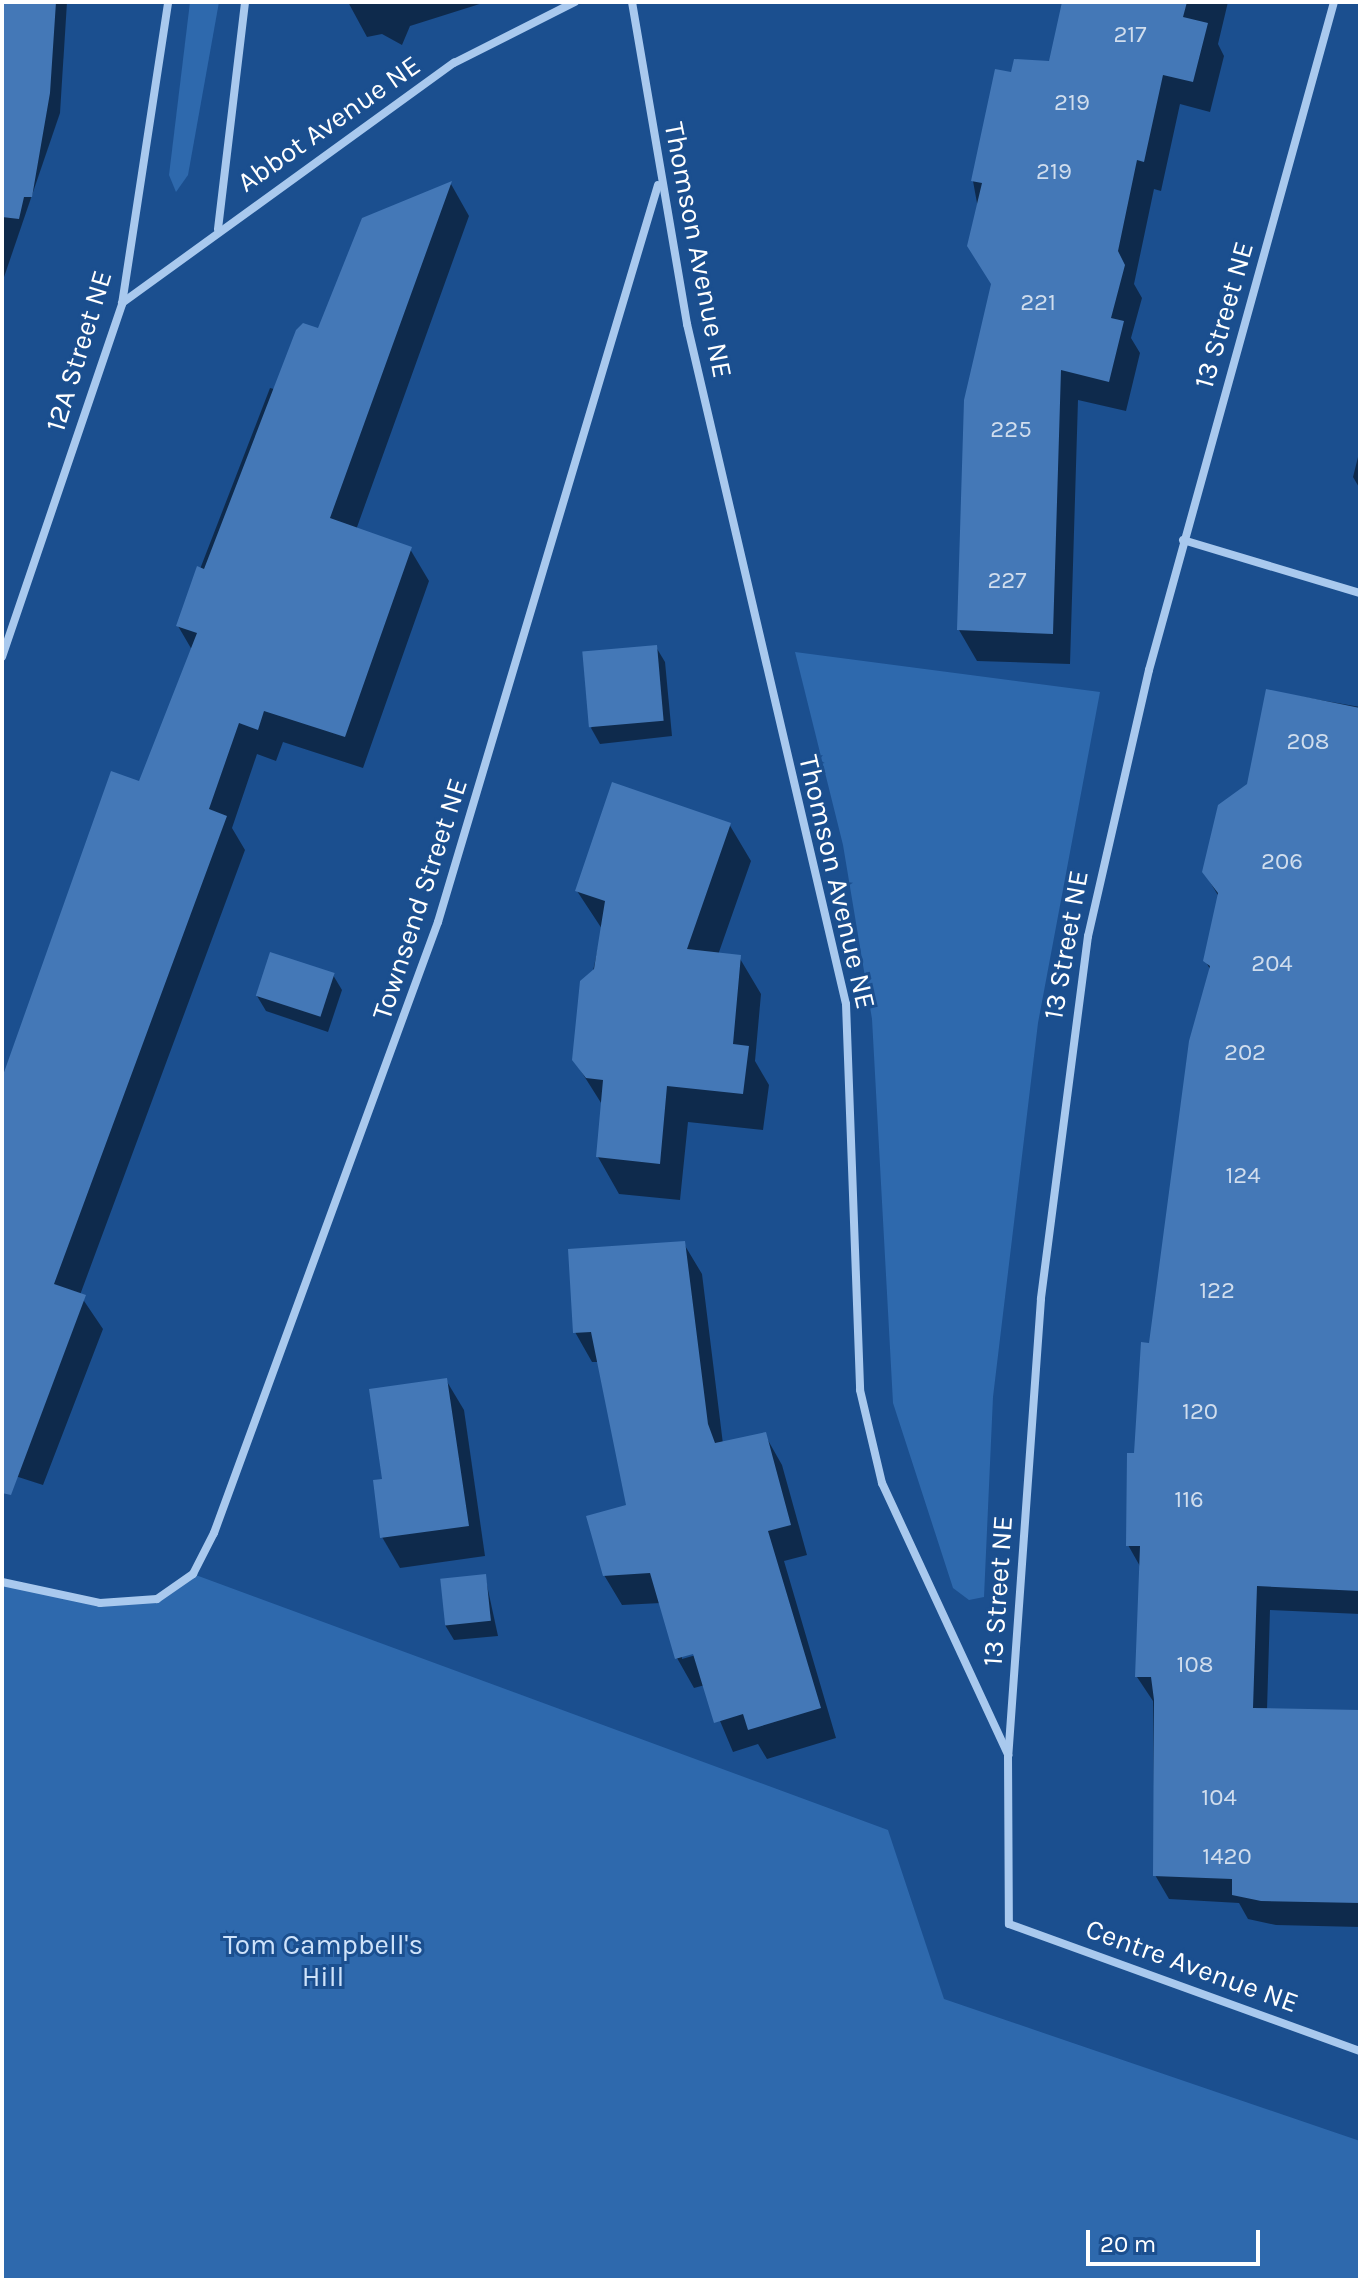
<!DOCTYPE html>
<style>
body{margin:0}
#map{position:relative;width:1362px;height:2282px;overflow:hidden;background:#1b4f8f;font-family:Karla,sans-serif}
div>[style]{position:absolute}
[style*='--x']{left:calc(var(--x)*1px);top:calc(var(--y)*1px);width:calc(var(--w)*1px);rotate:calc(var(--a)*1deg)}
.green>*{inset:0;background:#2e69ad}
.shadow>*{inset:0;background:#0007}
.building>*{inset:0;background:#4478b7;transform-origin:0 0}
.minor>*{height:8px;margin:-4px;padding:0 4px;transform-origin:4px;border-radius:4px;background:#a9c9ee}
span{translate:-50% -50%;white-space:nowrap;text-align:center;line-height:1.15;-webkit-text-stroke:6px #1b4f8f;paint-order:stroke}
.number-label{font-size:24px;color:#d0dded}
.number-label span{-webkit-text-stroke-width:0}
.street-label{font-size:28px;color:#fff}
.park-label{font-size:28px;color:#cfe3fa}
.frame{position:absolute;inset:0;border:4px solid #fff;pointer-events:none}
.scale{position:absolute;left:1086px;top:2230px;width:174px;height:36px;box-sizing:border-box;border:4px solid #fff;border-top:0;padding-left:10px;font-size:24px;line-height:28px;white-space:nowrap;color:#fff;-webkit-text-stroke:6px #1b4f8f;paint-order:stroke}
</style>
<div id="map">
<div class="green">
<i style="clip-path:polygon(190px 2px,219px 2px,188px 175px,176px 192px,169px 175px)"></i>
<i style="clip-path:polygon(795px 652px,1100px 692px,1038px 1023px,993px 1397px,984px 1597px,969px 1600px,953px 1588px,893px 1403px,872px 1019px,843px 845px)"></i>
<i style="clip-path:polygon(193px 1574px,888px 1830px,944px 1999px,1360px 2141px,1360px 2280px,2px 2280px,2px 1582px,100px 1603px,157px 1599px)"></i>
</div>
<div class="shadow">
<i style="clip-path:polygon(2px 2px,67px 2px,60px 113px,2px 283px)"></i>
<i style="clip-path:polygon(348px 2px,486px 2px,410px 26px,402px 45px,382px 34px,367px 37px)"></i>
<i style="clip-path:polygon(1065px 2px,1228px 2px,1218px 44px,1224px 56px,1210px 112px,1180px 104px,1161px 191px,1154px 189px,1134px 284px,1142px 298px,1131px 338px,1140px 353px,1126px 411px,1078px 400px,1070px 664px,977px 661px,959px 630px,992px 286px,973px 181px,1012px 74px,1051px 63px)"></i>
<i style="clip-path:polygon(451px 184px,469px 216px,356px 530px,410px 549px,429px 581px,363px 768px,283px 742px,276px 761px,257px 754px,232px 828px,245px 850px,80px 1295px,103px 1329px,43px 1485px,12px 1475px,2px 1486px,2px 1086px,141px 784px,192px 650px,178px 626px,270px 388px,278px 390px,319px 331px)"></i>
<i style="clip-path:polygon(1360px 449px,1360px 489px,1353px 477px)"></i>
<i style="clip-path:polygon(656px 647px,665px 662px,672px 736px,600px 744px,591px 728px)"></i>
<i style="clip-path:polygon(1268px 691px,1360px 707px,1360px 1614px,1270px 1610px,1267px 1710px,1360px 1712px,1360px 1927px,1276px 1925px,1248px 1919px,1239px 1903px,1169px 1899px,1155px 1875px,1153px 1701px,1137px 1677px,1141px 1568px,1128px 1545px,1151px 1345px,1211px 971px,1205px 960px,1219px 897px,1204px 872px,1249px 785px)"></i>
<i style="clip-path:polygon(729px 824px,751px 861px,718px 955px,739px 957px,761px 994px,755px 1061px,769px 1085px,763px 1130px,688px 1122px,680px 1200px,619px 1194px,598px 1157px,603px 1106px,574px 1060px,602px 929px,577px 891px)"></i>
<i style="clip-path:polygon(333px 975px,342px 990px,328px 1032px,266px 1011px,257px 996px)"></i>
<i style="clip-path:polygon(evenodd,684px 1244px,702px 1274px,723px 1444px,765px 1435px,782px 1465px,807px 1555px,784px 1561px,836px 1738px,767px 1759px,758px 1744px,733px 1752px,705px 1685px,694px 1688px,677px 1658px,661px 1603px,622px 1605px,604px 1575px,628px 1506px,599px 1362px,592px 1362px,575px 1332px,684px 1244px,702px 1649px,703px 1653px,682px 1659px,682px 1655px,702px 1649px)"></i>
<i style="clip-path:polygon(446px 1380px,464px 1410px,485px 1556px,400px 1568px,382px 1537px,385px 1481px)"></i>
<i style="clip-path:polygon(485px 1576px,498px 1636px,454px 1640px,445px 1625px)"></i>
</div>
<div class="building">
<i style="clip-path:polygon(2px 2px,56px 2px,50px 93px,32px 197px,24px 197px,19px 219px,2px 217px)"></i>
<i style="clip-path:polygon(1062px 2px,1187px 2px,1183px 17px,1208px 23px,1193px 82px,1163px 75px,1144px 162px,1137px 160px,1118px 251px,1125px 265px,1111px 318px,1124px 321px,1109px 382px,1061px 370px,1053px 634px,957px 630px,964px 400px,991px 284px,967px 246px,982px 183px,971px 181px,995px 69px,1011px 72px,1014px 59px,1049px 61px)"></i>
<i style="clip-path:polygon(452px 181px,330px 518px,412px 547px,345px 737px,264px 711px,258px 730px,239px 723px,209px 809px,227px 816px,54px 1284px,86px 1295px,11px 1495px,2px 1493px,2px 1078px,111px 771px,139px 781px,197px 633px,176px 626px,197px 566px,204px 569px,296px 330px,303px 323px,318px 328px,362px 218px)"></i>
<i style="left:657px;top:645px;width:76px;height:75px;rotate:85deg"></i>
<i style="clip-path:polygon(1266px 689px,1360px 708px,1360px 1591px,1257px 1586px,1253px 1708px,1360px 1710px,1360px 1903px,1261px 1901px,1232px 1895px,1232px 1879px,1153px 1876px,1154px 1700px,1151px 1677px,1135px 1677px,1140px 1546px,1126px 1546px,1127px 1453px,1134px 1453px,1141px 1342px,1149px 1343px,1189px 1041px,1210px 966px,1203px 961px,1218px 893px,1202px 872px,1218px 805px,1247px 784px)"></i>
<i style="clip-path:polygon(612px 782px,731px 823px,687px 949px,741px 955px,733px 1044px,749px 1046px,743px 1094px,667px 1086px,660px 1164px,596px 1157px,603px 1080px,586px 1078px,572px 1060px,580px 981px,594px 969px,605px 901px,575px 891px)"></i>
<i style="left:270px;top:952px;width:68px;height:46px;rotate:18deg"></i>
<i style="clip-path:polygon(685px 1241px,708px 1424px,715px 1443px,766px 1432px,791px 1525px,768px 1531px,821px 1708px,748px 1730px,743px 1714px,714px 1723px,693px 1654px,675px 1659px,650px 1573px,603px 1576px,586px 1516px,626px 1505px,591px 1332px,573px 1333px,568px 1249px)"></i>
<i style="clip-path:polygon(447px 1378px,469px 1526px,380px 1538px,373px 1480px,382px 1479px,369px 1389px)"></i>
<i style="left:486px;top:1574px;width:47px;height:46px;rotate:84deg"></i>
</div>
<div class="minor">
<i style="--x:632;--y:2;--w:327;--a:80.3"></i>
<i style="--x:687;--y:324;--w:698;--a:76.84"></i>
<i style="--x:846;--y:1004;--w:386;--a:87.9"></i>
<i style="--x:860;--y:1390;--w:96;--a:76.7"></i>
<i style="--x:882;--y:1483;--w:300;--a:65.1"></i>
<i style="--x:1334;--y:2;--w:693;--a:105.48"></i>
<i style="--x:1149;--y:670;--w:273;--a:102.9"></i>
<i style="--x:1088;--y:936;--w:366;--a:97.4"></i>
<i style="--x:1041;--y:1299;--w:458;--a:94.1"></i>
<i style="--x:1008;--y:1756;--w:168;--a:89.7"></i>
<i style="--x:1009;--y:1924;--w:373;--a:19.9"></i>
<i style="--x:218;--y:229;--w:229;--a:-83.2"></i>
<i style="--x:122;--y:303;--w:410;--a:-35.9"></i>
<i style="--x:454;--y:63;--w:136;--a:-26.8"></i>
<i style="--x:1183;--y:540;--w:185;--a:16.7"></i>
<i style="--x:2;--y:657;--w:373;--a:-71.2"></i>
<i style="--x:122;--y:304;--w:305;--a:-81.3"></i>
<i style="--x:2;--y:1582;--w:100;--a:12.1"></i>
<i style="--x:100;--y:1603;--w:57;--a:-4"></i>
<i style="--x:157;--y:1599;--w:44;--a:-34.8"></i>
<i style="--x:193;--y:1574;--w:46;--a:-62.9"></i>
<i style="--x:214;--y:1533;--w:651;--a:-69.87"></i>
<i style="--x:438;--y:922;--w:769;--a:-73.38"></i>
</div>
<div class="number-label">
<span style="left:1130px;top:35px">217</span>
<span style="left:1072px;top:103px">219</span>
<span style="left:1054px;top:172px">219</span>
<span style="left:1038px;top:303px">221</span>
<span style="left:1011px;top:430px">225</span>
<span style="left:1007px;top:581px">227</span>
<span style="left:1308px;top:742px">208</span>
<span style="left:1282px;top:862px">206</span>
<span style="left:1272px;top:964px">204</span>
<span style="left:1245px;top:1053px">202</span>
<span style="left:1243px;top:1176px">124</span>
<span style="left:1217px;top:1291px">122</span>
<span style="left:1200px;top:1412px">120</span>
<span style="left:1189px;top:1500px">116</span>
<span style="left:1195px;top:1665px">108</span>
<span style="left:1219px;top:1798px">104</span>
<span style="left:1227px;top:1857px">1420</span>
</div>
<div class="street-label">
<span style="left:329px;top:124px;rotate:-35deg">Abbot Avenue NE</span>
<span style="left:698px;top:250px;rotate:79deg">Thomson Avenue NE</span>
<span style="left:1224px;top:315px;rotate:-74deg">13 Street NE</span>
<span style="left:79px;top:351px;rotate:-73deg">12A Street NE</span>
<span style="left:837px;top:882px;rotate:77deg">Thomson Avenue NE</span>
<span style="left:420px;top:899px;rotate:-72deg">Townsend Street NE</span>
<span style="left:1066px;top:945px;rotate:-80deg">13 Street NE</span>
<span style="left:998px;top:1591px;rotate:-86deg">13 Street NE</span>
<span style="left:1192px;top:1966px;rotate:20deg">Centre Avenue NE</span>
</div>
<div class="park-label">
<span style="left:323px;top:1961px">Tom Campbell's<br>Hill</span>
</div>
<div class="frame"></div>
<div class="scale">20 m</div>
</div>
